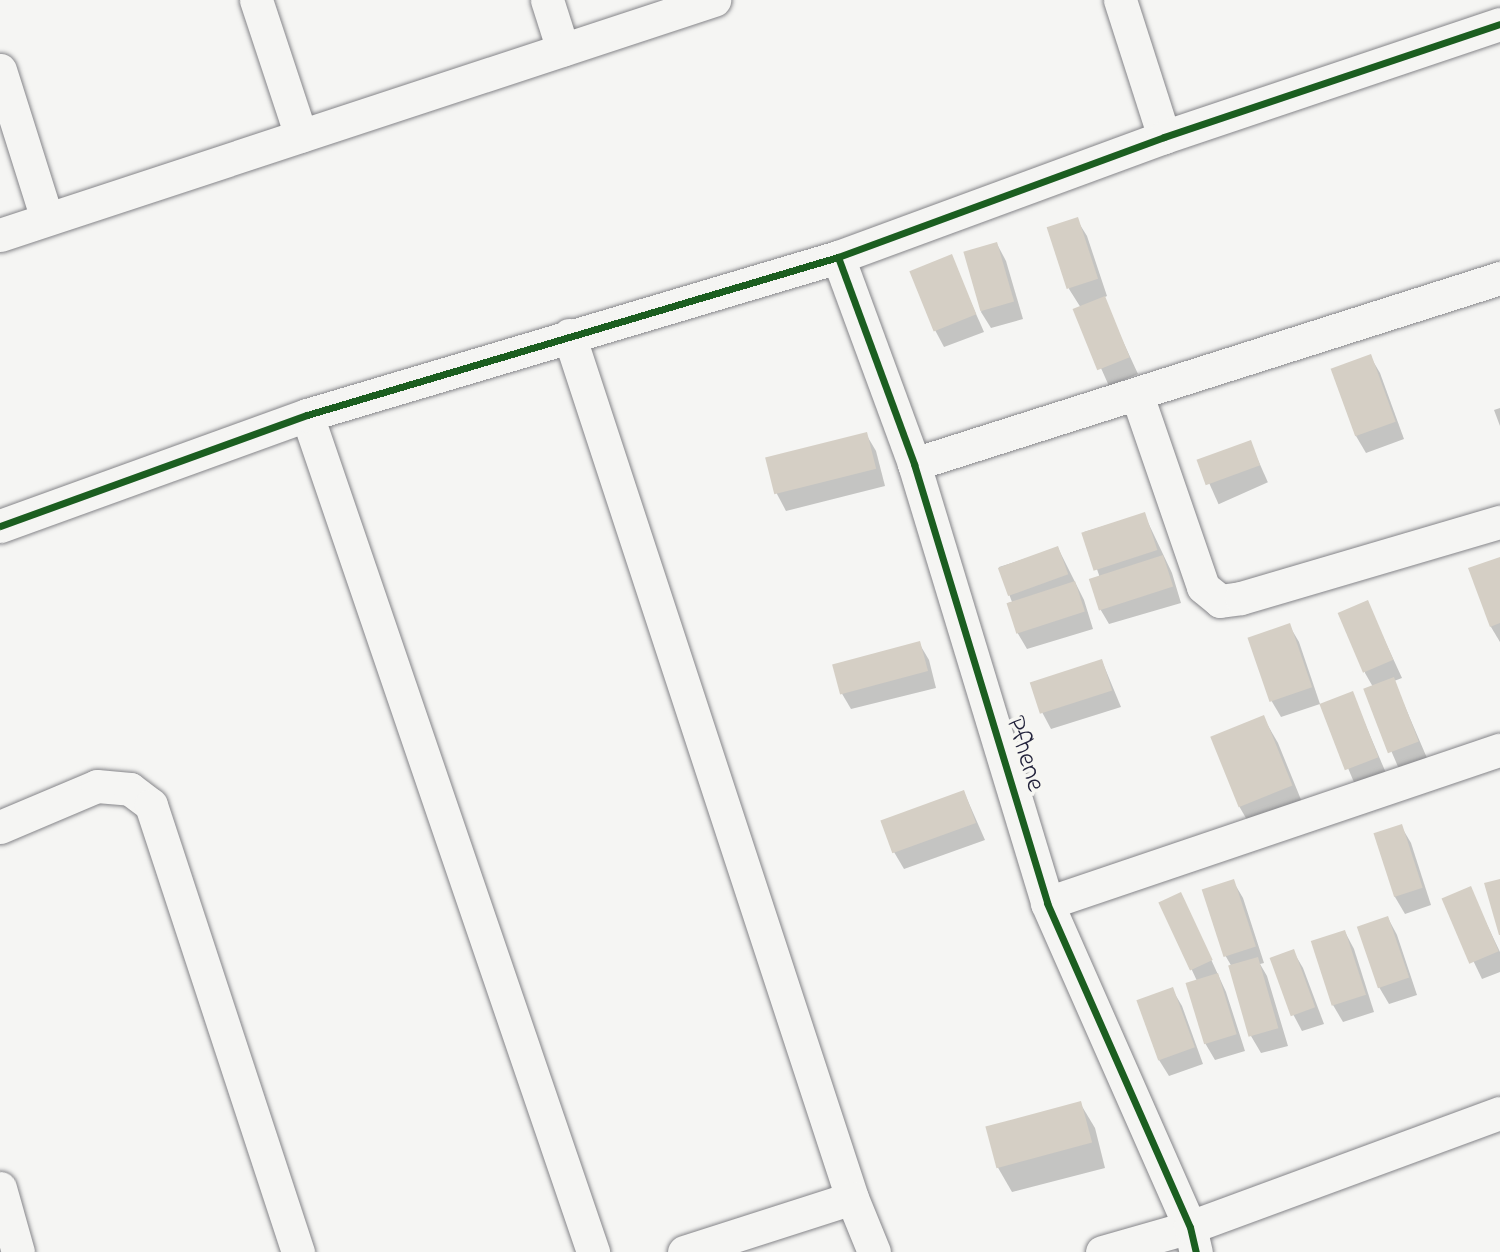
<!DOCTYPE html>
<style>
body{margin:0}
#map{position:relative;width:1500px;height:1252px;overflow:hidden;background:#f5f5f3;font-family:"Indie Flower",sans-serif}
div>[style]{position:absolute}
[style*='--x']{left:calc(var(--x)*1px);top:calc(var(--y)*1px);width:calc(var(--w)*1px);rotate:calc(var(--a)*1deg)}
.shadow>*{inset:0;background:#0003;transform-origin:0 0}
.building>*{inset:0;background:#d5cfc5;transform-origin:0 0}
.roads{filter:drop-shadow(0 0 2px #858589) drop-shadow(0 0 2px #858589)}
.minor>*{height:33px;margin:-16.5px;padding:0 16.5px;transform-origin:16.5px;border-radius:16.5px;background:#f5f5f3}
.cycleway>*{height:7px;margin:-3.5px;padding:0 3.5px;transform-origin:3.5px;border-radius:3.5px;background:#1b5e20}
span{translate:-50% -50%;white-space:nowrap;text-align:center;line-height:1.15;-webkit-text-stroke:7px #f6f6f2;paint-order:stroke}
.street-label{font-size:28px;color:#22223b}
</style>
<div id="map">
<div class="shadow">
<i style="clip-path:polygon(1077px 220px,1087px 236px,1107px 296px,1103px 298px,1138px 374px,1109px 386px,1075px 310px,1081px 308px,1069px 289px)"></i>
<i style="clip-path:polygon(997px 244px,1006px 261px,1023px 319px,991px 328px,981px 312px)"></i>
<i style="clip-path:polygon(951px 257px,984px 332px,944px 347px,935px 330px)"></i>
<i style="clip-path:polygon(1370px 356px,1380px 373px,1404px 439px,1366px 453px,1356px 436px)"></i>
<i style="clip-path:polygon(1500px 408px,1500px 426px,1494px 410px)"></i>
<i style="clip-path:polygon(866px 434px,876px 451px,885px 486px,786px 511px,777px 494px,768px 459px)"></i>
<i style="left:1250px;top:442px;width:44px;height:54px;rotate:66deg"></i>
<i style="clip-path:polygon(1144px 514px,1172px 573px,1181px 603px,1109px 624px,1099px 607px,1099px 575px,1084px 532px)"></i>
<i style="clip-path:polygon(1058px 548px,1084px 600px,1093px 629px,1027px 649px,1017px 632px,1008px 603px,1012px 602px,999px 567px)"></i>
<i style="clip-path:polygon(1500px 559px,1500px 642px,1491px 627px)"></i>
<i style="clip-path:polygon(1367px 602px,1402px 678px,1394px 681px,1427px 758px,1399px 769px,1365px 690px,1373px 687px,1365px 673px)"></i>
<i style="clip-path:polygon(1289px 625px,1299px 642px,1320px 704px,1281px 717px,1271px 700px)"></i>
<i style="clip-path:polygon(919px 643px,929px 660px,936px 688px,851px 709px,841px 692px)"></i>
<i style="clip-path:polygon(1102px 661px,1121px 707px,1051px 729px,1042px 712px)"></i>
<i style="left:1352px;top:693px;width:88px;height:33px;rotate:67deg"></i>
<i style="clip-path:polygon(1263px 717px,1278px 743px,1306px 812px,1254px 832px,1239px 806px)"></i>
<i style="clip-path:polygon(964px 792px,985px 840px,904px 869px,894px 852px)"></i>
<i style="clip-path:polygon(1401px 826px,1411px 843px,1431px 905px,1405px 914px,1395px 897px,1376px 834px)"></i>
<i style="clip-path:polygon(1233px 881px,1243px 898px,1264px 963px,1260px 964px,1267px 976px,1288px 1046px,1261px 1053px,1251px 1036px,1232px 967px,1225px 955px)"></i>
<i style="clip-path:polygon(1470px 889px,1500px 952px,1500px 972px,1482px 979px,1444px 900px)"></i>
<i style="clip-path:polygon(1181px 894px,1226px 992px,1245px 1051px,1215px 1060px,1205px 1043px,1197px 981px,1161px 903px)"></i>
<i style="clip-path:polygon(1388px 918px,1397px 935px,1417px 995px,1389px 1004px,1379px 987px,1359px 927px)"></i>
<i style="clip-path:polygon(1345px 932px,1354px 949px,1374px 1012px,1343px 1022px,1333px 1005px)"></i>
<i style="clip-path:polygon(1293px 951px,1303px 968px,1324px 1024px,1302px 1031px,1293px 1014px)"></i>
<i style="clip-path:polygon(1172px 989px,1182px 1006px,1203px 1064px,1169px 1076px,1159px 1060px,1138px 1001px)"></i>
<i style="clip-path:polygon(1080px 1103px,1095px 1128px,1105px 1168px,1012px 1192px,997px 1166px)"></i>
</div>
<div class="building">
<i style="left:1078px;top:217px;width:65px;height:33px;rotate:72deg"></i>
<i style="left:997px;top:242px;width:62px;height:35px;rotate:74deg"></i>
<i style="left:952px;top:254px;width:65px;height:46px;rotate:68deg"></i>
<i style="left:1105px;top:296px;width:66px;height:35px;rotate:68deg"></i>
<i style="left:1371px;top:354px;width:72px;height:43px;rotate:70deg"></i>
<i style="left:867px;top:432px;width:38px;height:105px;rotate:76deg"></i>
<i style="left:1251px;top:440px;width:27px;height:58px;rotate:70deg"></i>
<i style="left:1145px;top:512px;width:40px;height:67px;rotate:72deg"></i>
<i style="left:1058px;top:546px;width:30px;height:64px;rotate:70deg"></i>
<i style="left:1163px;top:555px;width:33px;height:78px;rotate:72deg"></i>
<i style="clip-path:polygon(1500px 557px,1500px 623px,1490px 627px,1468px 568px)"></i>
<i style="left:1075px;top:581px;width:32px;height:72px;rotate:72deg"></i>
<i style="left:1368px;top:600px;width:65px;height:33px;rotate:67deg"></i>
<i style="left:1290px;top:623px;width:68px;height:45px;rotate:71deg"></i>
<i style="left:920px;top:641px;width:31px;height:91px;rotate:75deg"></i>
<i style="left:1102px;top:659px;width:33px;height:76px;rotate:72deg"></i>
<i style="left:1394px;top:677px;width:69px;height:33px;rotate:69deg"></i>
<i style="left:1353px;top:691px;width:71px;height:36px;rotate:69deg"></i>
<i style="left:1264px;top:715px;width:76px;height:58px;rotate:68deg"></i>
<i style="left:964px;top:790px;width:35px;height:89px;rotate:70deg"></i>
<i style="left:1402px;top:824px;width:67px;height:30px;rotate:72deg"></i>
<i style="left:1234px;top:879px;width:71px;height:34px;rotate:72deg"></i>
<i style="clip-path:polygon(1500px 879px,1500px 935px,1499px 935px,1484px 883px)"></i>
<i style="left:1471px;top:886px;width:71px;height:32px;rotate:67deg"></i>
<i style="left:1181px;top:892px;width:75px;height:25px;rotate:65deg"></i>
<i style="left:1388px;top:916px;width:65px;height:33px;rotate:71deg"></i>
<i style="left:1345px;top:930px;width:68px;height:36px;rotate:72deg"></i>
<i style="left:1294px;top:949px;width:62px;height:26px;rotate:70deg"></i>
<i style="left:1258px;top:957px;width:74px;height:31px;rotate:74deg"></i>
<i style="left:1218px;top:973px;width:64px;height:34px;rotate:73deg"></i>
<i style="left:1173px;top:987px;width:64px;height:39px;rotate:70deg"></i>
<i style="left:1081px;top:1101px;width:43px;height:99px;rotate:75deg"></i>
</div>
<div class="roads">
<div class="minor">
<i style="--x:256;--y:0;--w:143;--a:71.7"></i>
<i style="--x:547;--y:0;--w:52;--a:72.3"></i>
<i style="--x:1120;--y:0;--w:144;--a:72.2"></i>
<i style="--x:0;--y:70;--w:156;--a:72.5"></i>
<i style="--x:0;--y:235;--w:752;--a:-18.22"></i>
<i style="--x:838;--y:257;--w:221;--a:69.8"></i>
<i style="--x:914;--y:464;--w:459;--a:73.1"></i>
<i style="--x:1047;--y:903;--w:354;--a:66.2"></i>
<i style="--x:1190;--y:1227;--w:26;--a:77"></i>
<i style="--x:569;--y:335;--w:908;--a:71.84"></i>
<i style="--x:852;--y:1198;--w:58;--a:67.8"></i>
<i style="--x:1137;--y:395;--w:203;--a:71"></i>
<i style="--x:1203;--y:587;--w:22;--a:39"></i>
<i style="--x:1220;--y:601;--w:21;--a:-8"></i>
<i style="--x:1241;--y:598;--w:270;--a:-16.4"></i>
<i style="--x:307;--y:415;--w:885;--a:71.13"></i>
<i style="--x:914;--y:464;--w:615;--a:-17.61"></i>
<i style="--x:0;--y:526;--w:326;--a:-19.9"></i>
<i style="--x:307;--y:415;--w:554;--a:-16.57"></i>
<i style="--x:838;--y:257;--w:347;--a:-20.2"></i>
<i style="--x:1164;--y:137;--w:354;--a:-18.6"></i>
<i style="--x:0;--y:827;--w:105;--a:-22.9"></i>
<i style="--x:97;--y:786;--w:33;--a:5"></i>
<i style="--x:130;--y:789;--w:26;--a:37"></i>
<i style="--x:151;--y:805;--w:471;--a:71.8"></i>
<i style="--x:1047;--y:903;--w:478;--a:-18.7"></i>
<i style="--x:0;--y:1188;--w:66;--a:74.3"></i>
<i style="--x:684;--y:1252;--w:176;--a:-17.8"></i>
<i style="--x:1102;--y:1252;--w:91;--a:-15.9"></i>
<i style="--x:1190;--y:1227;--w:330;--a:-20.2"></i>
</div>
</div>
<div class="cycleway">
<i style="--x:838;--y:257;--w:221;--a:69.8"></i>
<i style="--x:914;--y:464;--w:459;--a:73.1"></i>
<i style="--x:1047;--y:903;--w:354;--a:66.2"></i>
<i style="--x:1190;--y:1227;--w:26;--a:77"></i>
<i style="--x:0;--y:526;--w:326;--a:-19.9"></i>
<i style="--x:307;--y:415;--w:554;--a:-16.57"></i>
<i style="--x:838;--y:257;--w:347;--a:-20.2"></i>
<i style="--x:1164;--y:137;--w:354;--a:-18.6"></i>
</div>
<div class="street-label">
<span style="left:1024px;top:754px;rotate:73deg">Pfhene</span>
</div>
</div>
